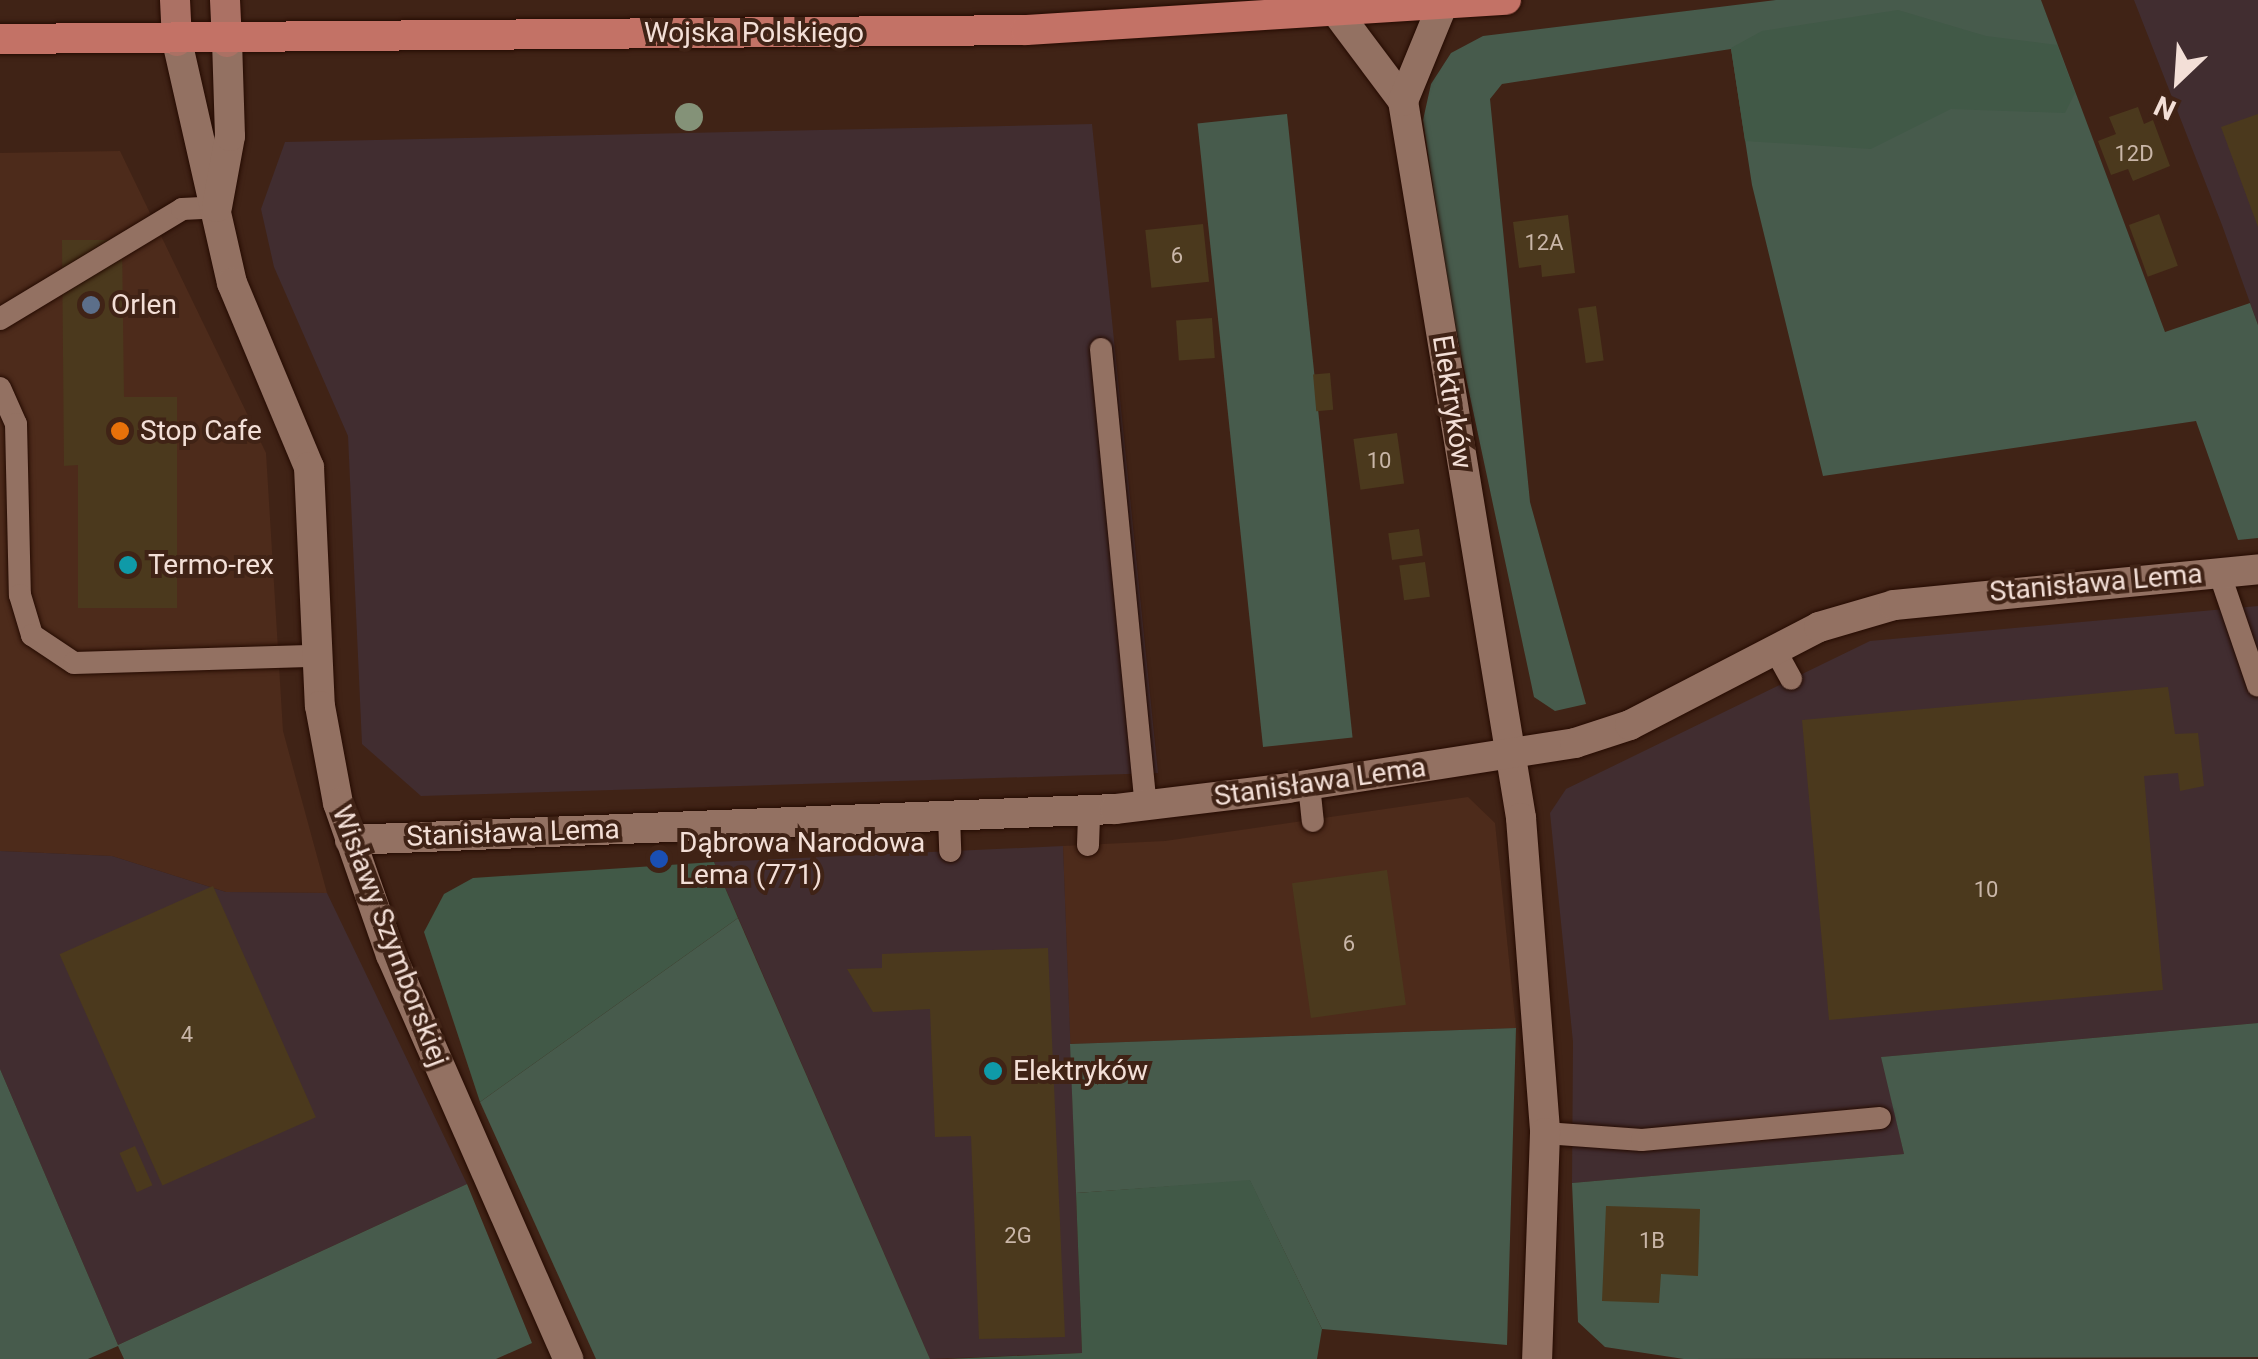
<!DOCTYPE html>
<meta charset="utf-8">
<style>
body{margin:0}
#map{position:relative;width:2258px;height:1359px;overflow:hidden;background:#402316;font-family:Roboto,sans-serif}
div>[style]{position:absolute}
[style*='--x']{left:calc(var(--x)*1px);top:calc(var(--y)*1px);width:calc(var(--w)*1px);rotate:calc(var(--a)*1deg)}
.built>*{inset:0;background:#4d2b1b}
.industrial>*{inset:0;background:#412d30}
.green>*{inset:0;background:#475b4c;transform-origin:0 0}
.forest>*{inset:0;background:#415947}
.building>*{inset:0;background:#4b391d;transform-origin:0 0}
.roads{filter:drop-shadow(0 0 2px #250b02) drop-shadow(0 0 2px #250b02)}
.service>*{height:22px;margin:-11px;padding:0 11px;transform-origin:11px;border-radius:11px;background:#937162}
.minor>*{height:30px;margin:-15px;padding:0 15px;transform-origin:15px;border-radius:15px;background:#937162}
.secondary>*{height:30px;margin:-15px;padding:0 15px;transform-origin:15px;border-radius:15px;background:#ab7164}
.primary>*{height:30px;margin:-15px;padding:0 15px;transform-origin:15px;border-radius:15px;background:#c37266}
.trees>*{width:28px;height:28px;margin:-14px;border-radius:50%;background:#849278}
.dots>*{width:28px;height:28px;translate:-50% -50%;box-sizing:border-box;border:5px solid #402316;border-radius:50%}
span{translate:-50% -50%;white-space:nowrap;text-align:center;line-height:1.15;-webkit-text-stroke:8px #402316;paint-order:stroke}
.number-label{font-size:22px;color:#c9b6a8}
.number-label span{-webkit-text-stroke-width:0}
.street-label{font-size:28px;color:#f3dfd7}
.poi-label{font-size:28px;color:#f3dfd7}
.left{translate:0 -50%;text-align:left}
.north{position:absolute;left:2128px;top:30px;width:100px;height:100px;-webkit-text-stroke:8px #402316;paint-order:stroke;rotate:205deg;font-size:28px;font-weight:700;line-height:40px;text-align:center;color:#f3dfd7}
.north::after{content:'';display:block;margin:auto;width:35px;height:45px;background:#f3dfd7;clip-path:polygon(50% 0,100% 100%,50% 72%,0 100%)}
</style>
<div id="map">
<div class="built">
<i style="clip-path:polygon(120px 151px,266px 453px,283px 731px,327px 893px,226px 892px,112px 856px,0 851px,0 153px)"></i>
<i style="clip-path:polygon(1468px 797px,1495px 823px,1516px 1028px,1070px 1044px,1063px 846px,1165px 841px)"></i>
</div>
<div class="industrial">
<i style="clip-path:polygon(2134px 0,2258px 0,2258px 325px,2222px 225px)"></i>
<i style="clip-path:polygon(1092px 124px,1158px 773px,421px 796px,362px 744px,348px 436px,274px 267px,261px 209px,285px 142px)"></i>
<i style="clip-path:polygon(2258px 606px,2258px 1023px,1882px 1057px,1904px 1154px,1572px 1183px,1573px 1042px,1550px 813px,1566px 789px,1870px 641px)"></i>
<i style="clip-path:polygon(1063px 846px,1082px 1353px,930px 1359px,714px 862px)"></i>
<i style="clip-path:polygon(0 851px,112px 856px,226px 892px,327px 893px,467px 1184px,118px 1345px,0 1069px)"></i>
</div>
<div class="green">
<i style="clip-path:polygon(1776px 0,2041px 0,2165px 332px,2250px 303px,2258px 325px,2258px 538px,2238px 540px,2196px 421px,1823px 476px,1752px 185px,1731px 49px,1502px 84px,1490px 99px,1530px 502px,1586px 704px,1555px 711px,1534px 697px,1452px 312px,1423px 120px,1431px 84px,1451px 53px,1483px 36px)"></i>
<i style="left:1287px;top:114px;width:627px;height:90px;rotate:84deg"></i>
<i style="clip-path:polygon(738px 918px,930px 1359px,596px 1359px,480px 1102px)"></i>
<i style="clip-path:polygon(2258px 1023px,2258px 1357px,1684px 1359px,1605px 1347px,1578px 1322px,1572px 1183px,1904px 1154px,1881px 1057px)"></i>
<i style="clip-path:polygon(1516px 1028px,1507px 1345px,1322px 1329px,1250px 1181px,1076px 1193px,1070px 1044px)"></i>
<i style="clip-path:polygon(0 1069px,118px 1345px,467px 1184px,532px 1343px,496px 1359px,124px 1359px,118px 1346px,88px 1359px,0 1359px)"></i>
</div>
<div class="forest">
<i style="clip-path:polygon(1898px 10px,1986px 36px,2057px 45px,2075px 93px,2065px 113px,1951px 109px,1871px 149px,1745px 141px,1731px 48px,1762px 31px)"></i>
<i style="clip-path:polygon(714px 862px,738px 918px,480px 1102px,424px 932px,444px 894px,473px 878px)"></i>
<i style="clip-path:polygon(1250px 1180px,1322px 1329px,1317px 1359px,947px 1359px,1082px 1353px,1076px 1193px)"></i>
</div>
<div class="building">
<i style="clip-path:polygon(2138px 107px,2144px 124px,2153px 120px,2170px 166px,2133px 181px,2128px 169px,2111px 175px,2098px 141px,2116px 134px,2109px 117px)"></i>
<i style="clip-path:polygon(2258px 114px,2258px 227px,2221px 127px)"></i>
<i style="left:2159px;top:214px;width:55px;height:32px;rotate:70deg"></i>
<i style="clip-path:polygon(1568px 215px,1575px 273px,1542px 277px,1541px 265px,1519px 268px,1513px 222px)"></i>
<i style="left:1203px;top:224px;width:58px;height:58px;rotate:84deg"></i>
<i style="clip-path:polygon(62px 240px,122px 240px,124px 397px,177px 397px,177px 608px,78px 608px,78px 465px,64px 466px)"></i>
<i style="left:1596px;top:306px;width:55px;height:18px;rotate:82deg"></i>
<i style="left:1212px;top:318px;width:40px;height:36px;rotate:86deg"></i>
<i style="left:1330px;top:373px;width:37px;height:17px;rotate:85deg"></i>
<i style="left:1397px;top:433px;width:51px;height:44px;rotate:82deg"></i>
<i style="left:1419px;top:529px;width:27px;height:31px;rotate:82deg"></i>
<i style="left:1425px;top:562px;width:35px;height:26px;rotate:82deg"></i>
<i style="clip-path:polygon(2168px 687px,2175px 734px,2198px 733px,2204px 786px,2180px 791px,2178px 773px,2144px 776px,2163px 990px,1829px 1020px,1802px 720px)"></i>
<i style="left:1387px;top:870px;width:136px;height:96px;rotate:82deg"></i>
<i style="left:213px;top:886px;width:253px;height:168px;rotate:66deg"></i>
<i style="clip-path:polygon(1048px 948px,1065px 1337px,979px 1339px,971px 1136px,935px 1137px,930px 1009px,873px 1012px,847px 969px,882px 968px,882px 954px)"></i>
<i style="left:135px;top:1146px;width:43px;height:17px;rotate:66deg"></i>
<i style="clip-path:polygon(1606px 1206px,1700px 1209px,1698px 1276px,1661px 1274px,1659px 1303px,1602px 1301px)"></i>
</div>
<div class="roads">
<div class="service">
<i style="--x:0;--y:319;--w:213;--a:-31.1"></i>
<i style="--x:182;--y:209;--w:35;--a:-3"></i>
<i style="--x:1101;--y:349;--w:459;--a:84.4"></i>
<i style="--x:0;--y:388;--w:39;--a:66"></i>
<i style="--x:16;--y:424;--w:171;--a:88.7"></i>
<i style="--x:20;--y:595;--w:42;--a:73.3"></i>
<i style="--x:32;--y:635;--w:50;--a:33.7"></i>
<i style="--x:74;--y:663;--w:243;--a:-1.7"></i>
<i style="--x:2219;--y:572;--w:120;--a:71.1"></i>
<i style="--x:1774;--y:648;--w:35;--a:61"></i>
<i style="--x:1309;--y:785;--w:36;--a:84"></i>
<i style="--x:949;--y:816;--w:35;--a:88"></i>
<i style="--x:1088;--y:845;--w:35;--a:-88"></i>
<i style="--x:1545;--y:1133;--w:97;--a:4.1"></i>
<i style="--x:1642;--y:1140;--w:239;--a:-5.3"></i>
</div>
<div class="minor">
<i style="--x:1338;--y:14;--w:109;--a:53.2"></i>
<i style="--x:1403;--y:101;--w:727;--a:80.65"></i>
<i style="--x:1521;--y:818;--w:316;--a:85.6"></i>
<i style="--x:1545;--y:1133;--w:226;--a:92"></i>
<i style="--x:177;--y:41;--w:248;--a:77.2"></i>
<i style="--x:232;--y:283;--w:199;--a:67.3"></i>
<i style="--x:309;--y:467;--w:239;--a:87.4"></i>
<i style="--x:320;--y:706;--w:99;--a:79.5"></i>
<i style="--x:338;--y:803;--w:161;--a:70.8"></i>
<i style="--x:391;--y:955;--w:441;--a:66.3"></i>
<i style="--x:1403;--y:101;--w:103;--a:-67.7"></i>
<i style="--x:217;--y:207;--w:72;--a:-79.6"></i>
<i style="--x:230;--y:136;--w:94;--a:-91.8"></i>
<i style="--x:350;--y:840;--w:766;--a:-2.32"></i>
<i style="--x:1115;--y:809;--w:174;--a:-6.9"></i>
<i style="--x:1288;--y:788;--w:291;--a:-8.9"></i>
<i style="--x:1575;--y:743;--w:58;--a:-18.1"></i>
<i style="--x:1630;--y:725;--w:213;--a:-27.4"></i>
<i style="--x:1819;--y:627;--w:78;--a:-16.3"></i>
<i style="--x:1894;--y:605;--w:366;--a:-5.6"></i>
</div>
<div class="secondary">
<i style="--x:175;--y:0;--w:41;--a:87.2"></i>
<i style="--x:225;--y:0;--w:42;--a:87.3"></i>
</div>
<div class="primary">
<i style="--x:0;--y:39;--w:1026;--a:-0.5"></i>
<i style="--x:1026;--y:30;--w:481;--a:-3.6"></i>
</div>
</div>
<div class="trees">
<i style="left:689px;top:117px"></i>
</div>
<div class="dots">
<i style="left:91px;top:305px;background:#5c6f8a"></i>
<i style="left:120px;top:431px;background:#e8710a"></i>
<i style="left:128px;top:565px;background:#0f9aa8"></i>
<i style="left:659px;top:859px;background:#1a4fb4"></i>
<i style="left:993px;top:1071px;background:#0f9aa8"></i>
</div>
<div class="number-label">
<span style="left:2134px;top:154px">12D</span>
<span style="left:1544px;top:243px">12A</span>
<span style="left:1177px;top:256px">6</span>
<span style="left:1379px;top:461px">10</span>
<span style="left:1986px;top:890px">10</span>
<span style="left:1349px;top:944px">6</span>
<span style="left:187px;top:1035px">4</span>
<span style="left:1018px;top:1236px">2G</span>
<span style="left:1652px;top:1241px">1B</span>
</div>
<div class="street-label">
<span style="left:754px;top:33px">Wojska Polskiego</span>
<span style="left:1452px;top:402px;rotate:81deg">Elektryków</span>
<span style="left:2096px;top:583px;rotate:-5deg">Stanisława Lema</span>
<span style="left:1320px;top:782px;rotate:-8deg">Stanisława Lema</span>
<span style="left:513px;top:833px;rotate:-2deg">Stanisława Lema</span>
<span style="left:390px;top:936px;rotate:69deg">Wisławy Szymborskiej</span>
</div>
<div class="poi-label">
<span class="left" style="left:111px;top:305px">Orlen</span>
<span class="left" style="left:140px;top:431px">Stop Cafe</span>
<span class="left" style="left:148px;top:565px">Termo-rex</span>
<span class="left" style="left:679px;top:859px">Dąbrowa Narodowa<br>Lema (771)</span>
<span class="left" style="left:1013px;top:1071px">Elektryków</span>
</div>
<div class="north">N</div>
</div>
